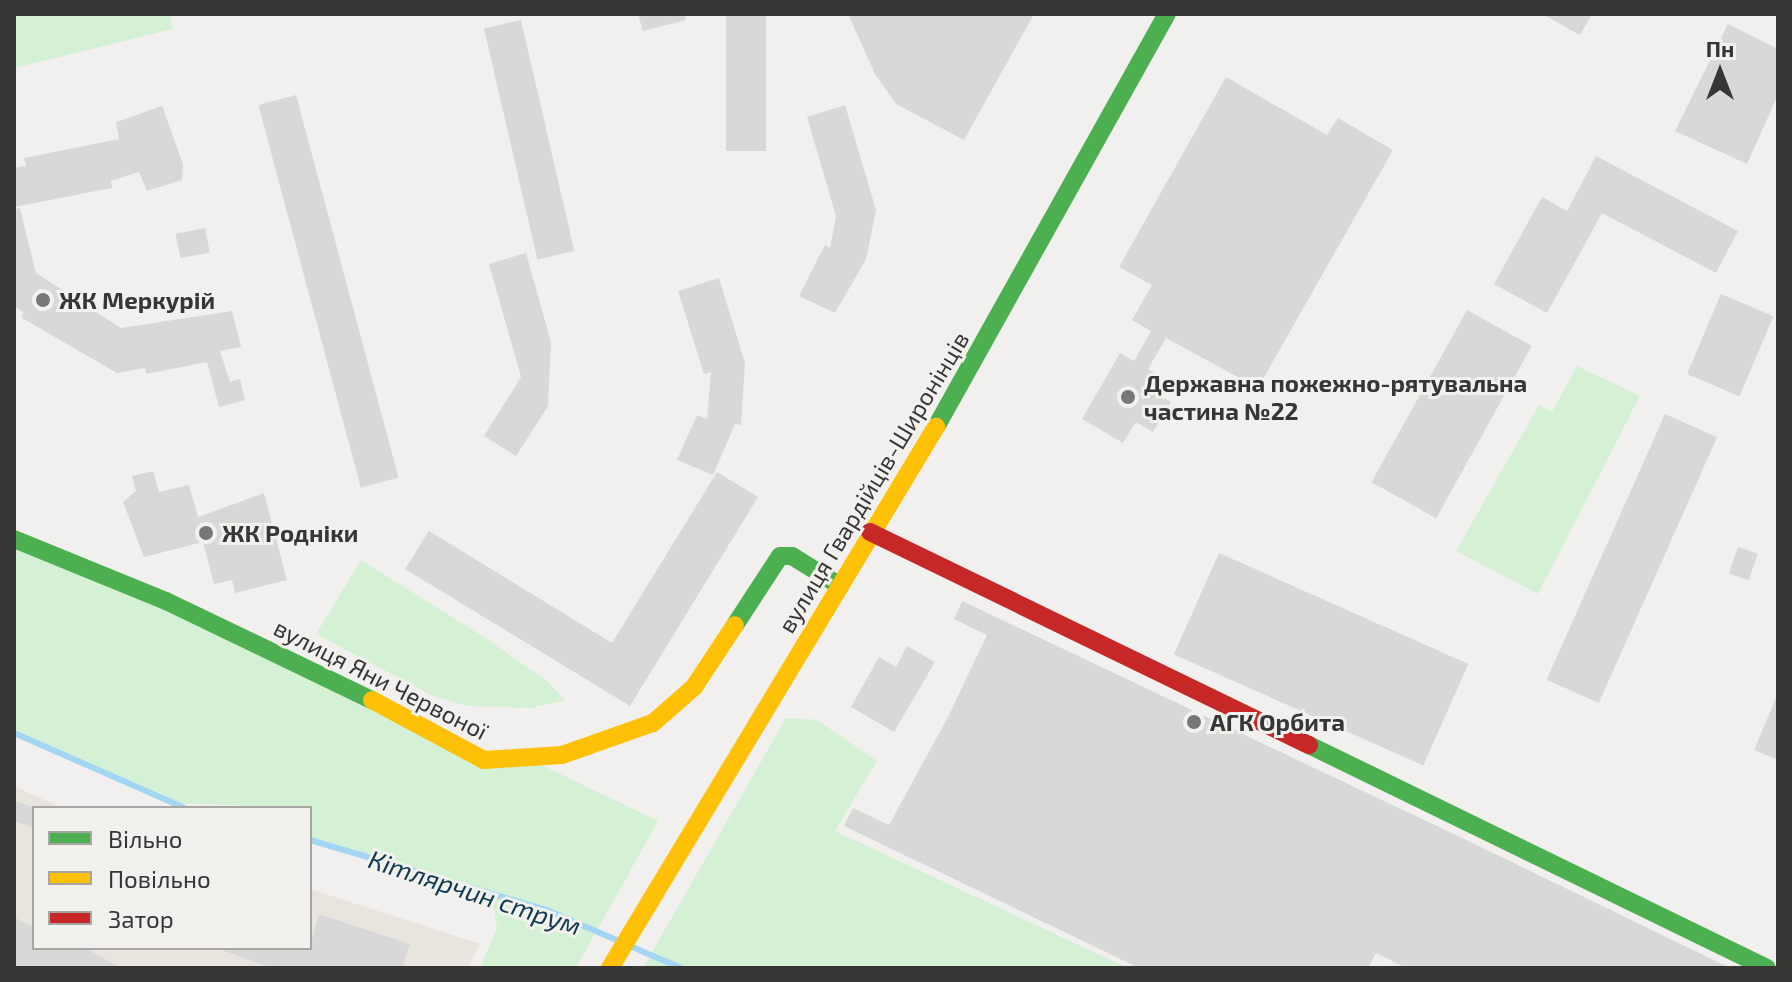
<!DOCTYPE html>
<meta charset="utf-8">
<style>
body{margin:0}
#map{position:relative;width:1792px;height:982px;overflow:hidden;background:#f1f0ef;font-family:"Exo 2",sans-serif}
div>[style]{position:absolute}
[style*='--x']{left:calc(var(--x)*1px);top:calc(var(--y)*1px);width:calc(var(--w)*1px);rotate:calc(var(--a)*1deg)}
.built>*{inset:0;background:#e7e5de}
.green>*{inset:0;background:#d4f1d5}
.stream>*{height:6px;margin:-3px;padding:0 3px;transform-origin:3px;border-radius:3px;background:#a3d6f4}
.building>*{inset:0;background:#d9d8d8;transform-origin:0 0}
.fast>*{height:18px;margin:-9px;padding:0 9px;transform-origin:9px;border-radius:9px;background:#4caf50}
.slow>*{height:18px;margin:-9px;padding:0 9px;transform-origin:9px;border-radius:9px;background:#ffc107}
.jam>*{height:18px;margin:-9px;padding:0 9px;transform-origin:9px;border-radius:9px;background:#c62828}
.dots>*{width:22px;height:22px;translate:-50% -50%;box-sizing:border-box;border:4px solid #f2f1ee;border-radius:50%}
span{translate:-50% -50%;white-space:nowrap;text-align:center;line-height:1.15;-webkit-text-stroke:6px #f2f1ee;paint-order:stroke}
.poi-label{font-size:24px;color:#373635;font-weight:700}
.left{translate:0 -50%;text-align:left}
.street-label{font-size:24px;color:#373635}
.water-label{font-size:26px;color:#103a50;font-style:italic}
.frame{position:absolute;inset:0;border:16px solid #373635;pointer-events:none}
.legend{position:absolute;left:32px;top:806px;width:280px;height:144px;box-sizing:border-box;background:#f2f1ee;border:2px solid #a7a6a4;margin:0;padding:10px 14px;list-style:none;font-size:24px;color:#373635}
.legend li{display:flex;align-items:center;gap:16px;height:40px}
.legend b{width:40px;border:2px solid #a7a6a4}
.north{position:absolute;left:1680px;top:32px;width:80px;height:80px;-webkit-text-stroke:6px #f2f1ee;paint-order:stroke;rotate:0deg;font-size:22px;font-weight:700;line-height:32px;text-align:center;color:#373635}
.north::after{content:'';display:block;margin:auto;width:28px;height:36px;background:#373635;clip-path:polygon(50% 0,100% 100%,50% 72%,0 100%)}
</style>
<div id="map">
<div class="built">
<i style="clip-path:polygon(14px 786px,62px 808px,34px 808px,34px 948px,310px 948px,310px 889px,480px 944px,468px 968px,14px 968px)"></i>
</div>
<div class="green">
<i style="clip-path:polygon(14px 14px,169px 14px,173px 29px,14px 68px)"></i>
<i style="clip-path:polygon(1577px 366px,1640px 396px,1538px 594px,1456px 551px,1539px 405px,1552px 412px)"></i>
<i style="clip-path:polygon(14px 539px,484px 760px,525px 757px,658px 821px,576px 968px,480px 968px,497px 928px,492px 895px,310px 839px,310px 808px,169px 803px,14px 732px)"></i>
<i style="clip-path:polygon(361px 560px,484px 637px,546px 680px,565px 700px,531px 708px,466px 706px,431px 695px,316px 634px)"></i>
<i style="clip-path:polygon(786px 718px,817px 720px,877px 761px,835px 831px,1128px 968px,643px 968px)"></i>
</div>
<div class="stream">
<i style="--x:14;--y:733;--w:187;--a:23.7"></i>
<i style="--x:310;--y:840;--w:249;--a:16.5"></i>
<i style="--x:549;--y:911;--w:76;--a:23.2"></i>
<i style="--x:630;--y:946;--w:56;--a:23.3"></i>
</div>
<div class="building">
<i style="clip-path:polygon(638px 14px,685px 14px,686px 20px,643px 31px)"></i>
<i style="left:726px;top:14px;width:40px;height:137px"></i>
<i style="clip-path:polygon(848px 14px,1034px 14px,964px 140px,896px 104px,875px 74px)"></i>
<i style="clip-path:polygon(1542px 14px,1592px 14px,1580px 35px)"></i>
<i style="left:521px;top:20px;width:237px;height:38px;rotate:77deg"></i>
<i style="clip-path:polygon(1728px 24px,1778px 49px,1778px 95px,1747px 164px,1675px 131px)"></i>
<i style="clip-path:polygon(1226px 77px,1327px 135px,1338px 118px,1393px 150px,1258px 388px,1166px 338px,1148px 369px,1162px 377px,1153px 392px,1171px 402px,1153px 432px,1136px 422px,1123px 443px,1082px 419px,1120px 353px,1134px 361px,1151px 331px,1132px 320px,1152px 285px,1119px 267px)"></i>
<i style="left:296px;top:95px;width:396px;height:39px;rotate:75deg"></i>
<i style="clip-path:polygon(845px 105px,876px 210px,866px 259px,835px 313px,799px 296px,825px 245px,830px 248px,836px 216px,807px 117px)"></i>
<i style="clip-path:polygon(162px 106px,183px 164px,182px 180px,147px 191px,139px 172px,111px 181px,112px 188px,14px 207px,14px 168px,26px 166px,24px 158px,119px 139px,116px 122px)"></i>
<i style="clip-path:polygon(1596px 156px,1738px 231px,1716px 273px,1602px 213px,1547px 313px,1494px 284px,1542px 197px,1567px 211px)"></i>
<i style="clip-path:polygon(20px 208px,36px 273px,121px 328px,232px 311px,241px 347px,220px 351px,230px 382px,240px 379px,245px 400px,219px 407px,207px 362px,146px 374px,145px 368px,117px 373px,22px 318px,23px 312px,14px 306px,14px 209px)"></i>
<i style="left:205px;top:228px;width:25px;height:30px;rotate:79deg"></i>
<i style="clip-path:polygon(526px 253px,551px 342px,548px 406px,516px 456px,484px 436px,521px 377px,489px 264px)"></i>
<i style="clip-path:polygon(719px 278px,745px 363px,741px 425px,735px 424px,713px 475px,677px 460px,697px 415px,707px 419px,711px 372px,704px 374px,678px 291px)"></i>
<i style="left:1721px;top:294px;width:57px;height:87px;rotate:23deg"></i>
<i style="left:1467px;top:310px;width:74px;height:197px;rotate:29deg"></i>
<i style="left:1665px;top:414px;width:57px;height:291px;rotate:24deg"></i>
<i style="clip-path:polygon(153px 471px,159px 492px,189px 485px,198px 517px,264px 493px,287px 580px,235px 593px,232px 580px,214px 584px,203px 542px,144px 557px,123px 502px,136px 491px,132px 476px)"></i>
<i style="clip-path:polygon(717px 472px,758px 497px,630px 706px,405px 569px,429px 531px,612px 643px)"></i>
<i style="left:1738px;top:547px;width:21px;height:28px;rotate:19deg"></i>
<i style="left:1219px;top:553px;width:273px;height:111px;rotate:24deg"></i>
<i style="clip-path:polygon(962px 601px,1460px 837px,1730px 968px,1406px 968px,1376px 953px,1368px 968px,1139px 968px,844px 826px,853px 808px,889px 825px,949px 715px,987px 635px,954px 619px)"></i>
<i style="clip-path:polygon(907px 646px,935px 662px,894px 732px,851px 707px,879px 657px,896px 667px)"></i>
<i style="clip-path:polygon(1778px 693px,1778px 760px,1754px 750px)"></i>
<i style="clip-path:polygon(14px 801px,34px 807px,34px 828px,14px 821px)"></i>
<i style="clip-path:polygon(319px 914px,410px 944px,402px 968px,272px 968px,222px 950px,310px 948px)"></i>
<i style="clip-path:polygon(14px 917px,34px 928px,34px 948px,85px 948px,121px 968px,14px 968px)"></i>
</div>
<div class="fast">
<i style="--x:936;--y:427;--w:473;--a:-60.8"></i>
<i style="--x:14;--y:539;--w:164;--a:22.2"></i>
<i style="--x:166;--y:601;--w:229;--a:25.7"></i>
<i style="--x:735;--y:625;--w:82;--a:-56.9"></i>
<i style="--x:780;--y:556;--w:12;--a:0"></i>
<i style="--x:792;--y:556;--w:57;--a:32"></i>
<i style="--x:1309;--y:745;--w:509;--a:25.96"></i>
</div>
<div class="slow">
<i style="--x:372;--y:700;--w:127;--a:28.2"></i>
<i style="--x:484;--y:760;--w:78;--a:-3.7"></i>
<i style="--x:562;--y:755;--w:96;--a:-19.4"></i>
<i style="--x:653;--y:723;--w:55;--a:-41.3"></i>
<i style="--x:694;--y:687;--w:74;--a:-56.5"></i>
<i style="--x:610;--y:968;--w:632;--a:-58.93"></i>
</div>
<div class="jam">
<i style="--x:870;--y:532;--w:488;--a:25.9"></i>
</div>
<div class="dots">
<i style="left:43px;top:300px;background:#787776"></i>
<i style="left:1128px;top:397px;background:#787776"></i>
<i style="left:206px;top:533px;background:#787776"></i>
<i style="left:1194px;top:722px;background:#787776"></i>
</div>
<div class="poi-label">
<span class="left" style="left:59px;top:300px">ЖК Меркурій</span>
<span class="left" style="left:1144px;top:397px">Державна пожежно-рятувальна<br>частина №22</span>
<span class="left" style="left:222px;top:533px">ЖК Родніки</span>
<span class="left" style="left:1210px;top:722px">АГК Орбита</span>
</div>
<div class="street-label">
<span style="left:873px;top:482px;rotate:-59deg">вулиця Гвардійців-Широнінців</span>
<span style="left:381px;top:679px;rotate:27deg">вулиця Яни Червоної</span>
</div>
<div class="water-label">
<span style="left:475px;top:892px;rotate:18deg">Кітлярчин струм</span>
</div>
<div class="frame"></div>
<ul class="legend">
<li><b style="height:10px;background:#4caf50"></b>Вільно</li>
<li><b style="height:10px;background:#ffc107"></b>Повільно</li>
<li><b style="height:10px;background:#c62828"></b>Затор</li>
</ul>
<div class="north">Пн</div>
</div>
